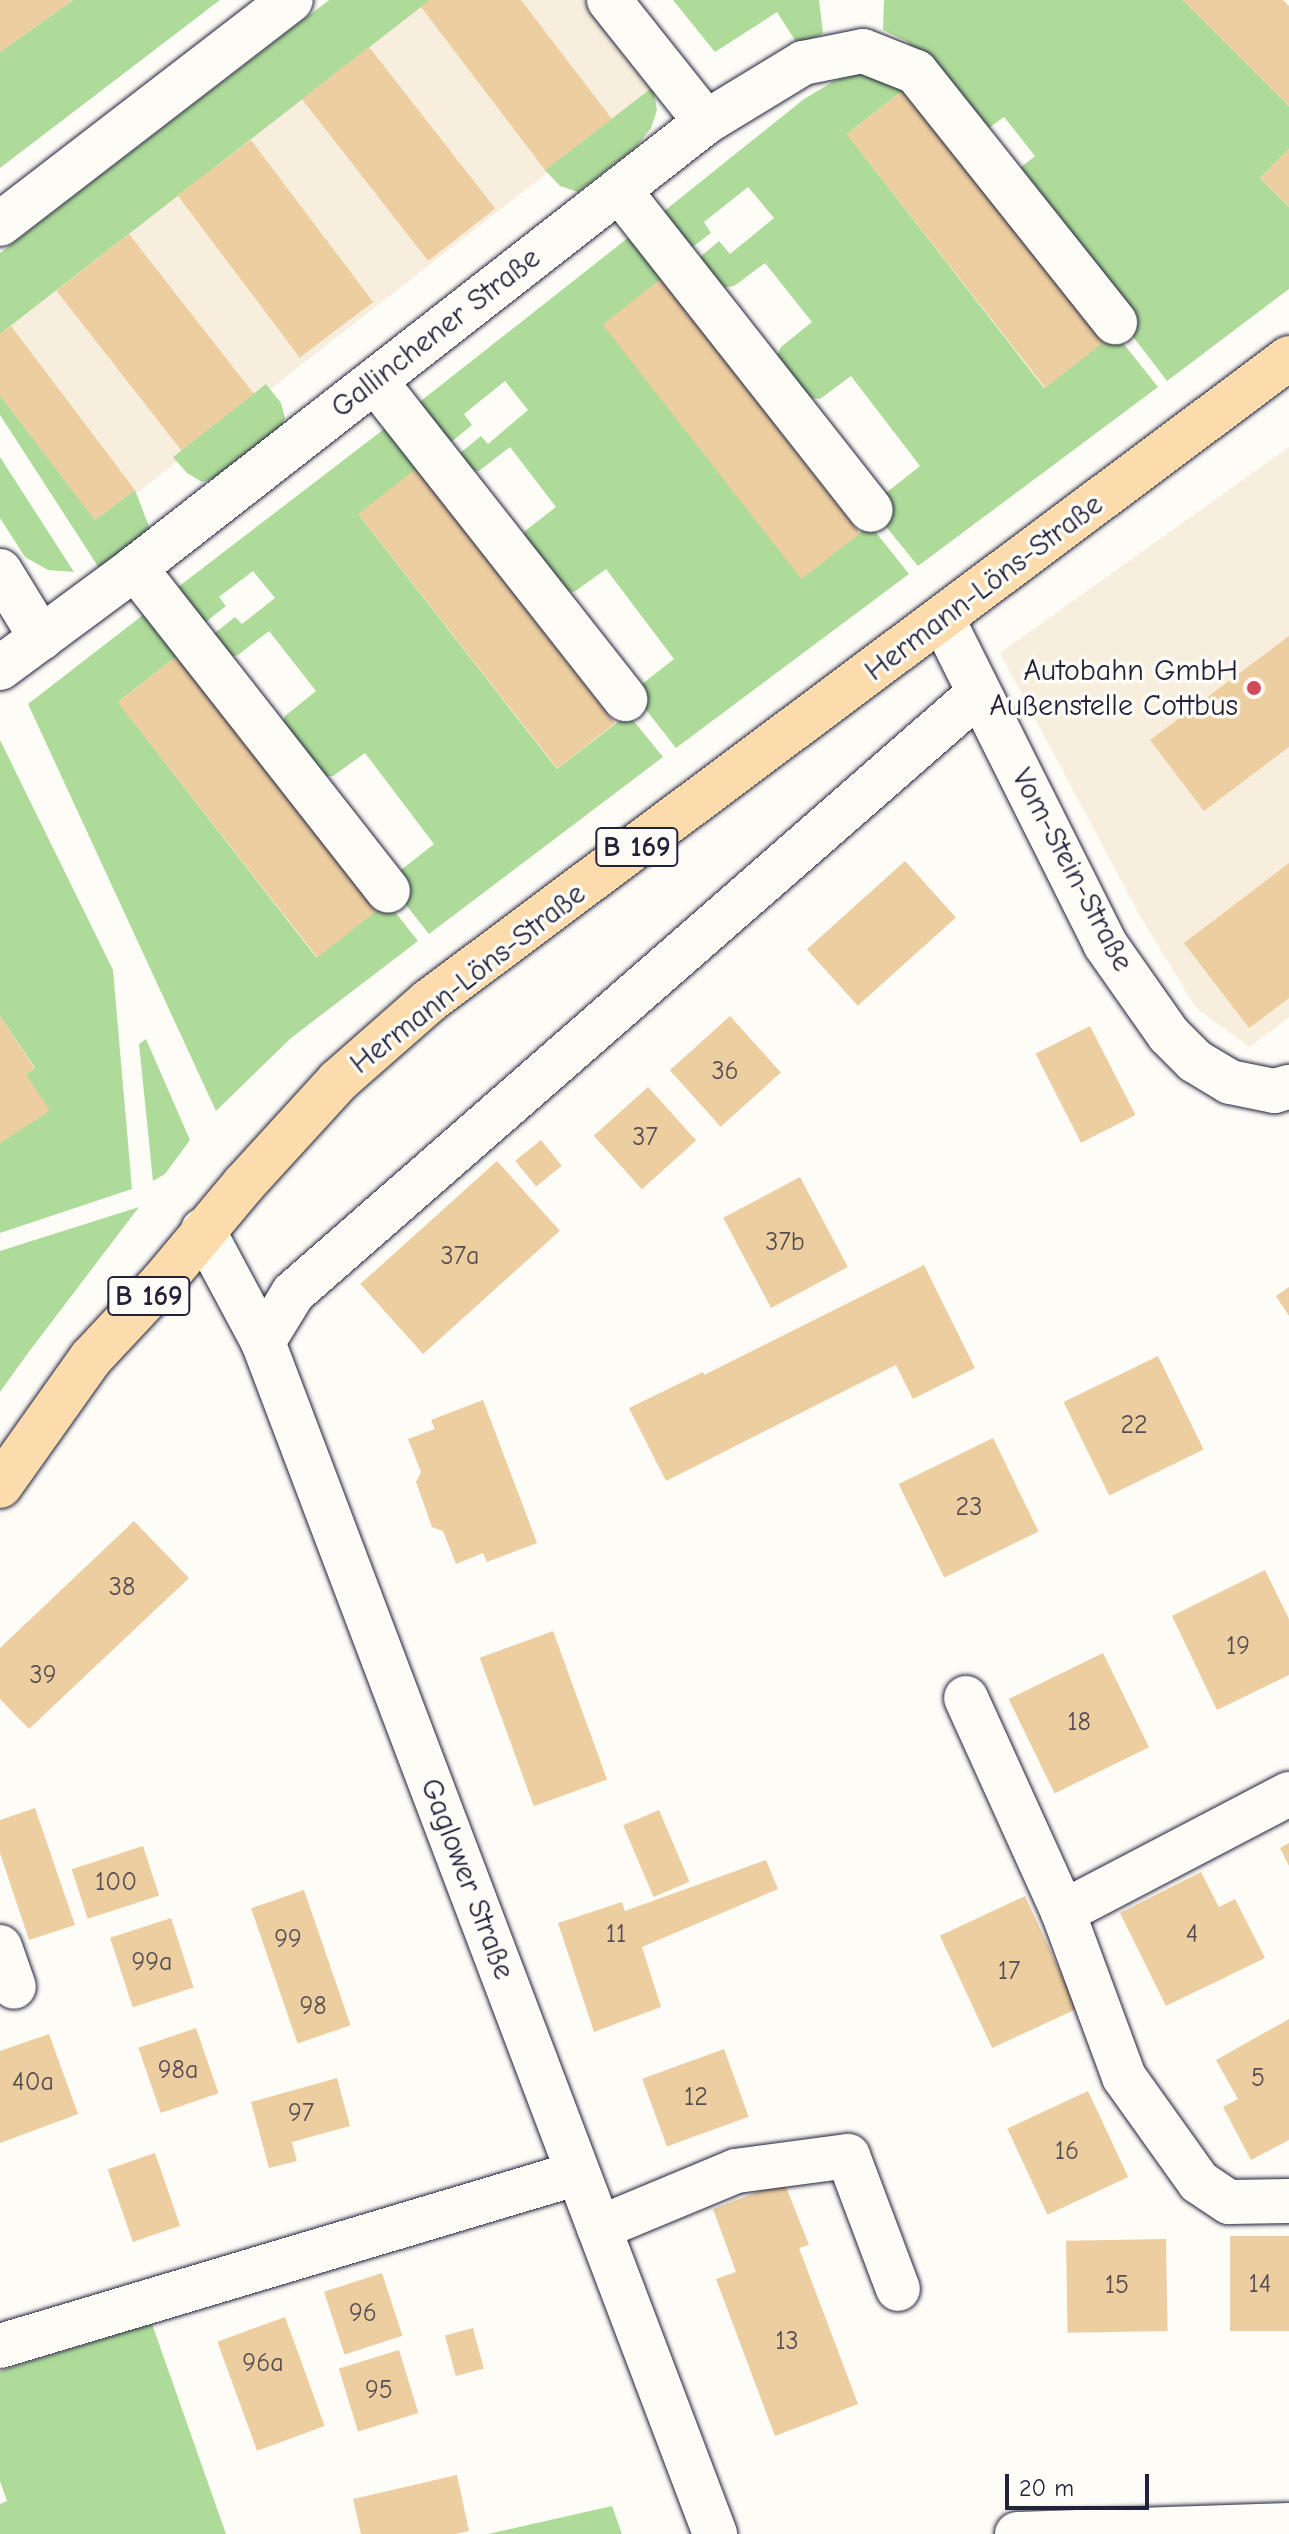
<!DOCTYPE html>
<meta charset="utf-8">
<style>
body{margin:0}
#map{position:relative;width:1289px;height:2534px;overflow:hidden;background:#fdfcf7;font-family:"Comic Neue",sans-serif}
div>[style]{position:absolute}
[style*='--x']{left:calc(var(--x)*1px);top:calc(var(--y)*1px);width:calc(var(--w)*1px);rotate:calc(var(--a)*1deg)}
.built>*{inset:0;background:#f8eedd}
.green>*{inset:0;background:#aedb9a}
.building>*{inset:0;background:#edcea0;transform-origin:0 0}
.roads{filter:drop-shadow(0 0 2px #22223b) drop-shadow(0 0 2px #22223b)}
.minor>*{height:44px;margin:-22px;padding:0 22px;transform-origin:22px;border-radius:22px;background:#fdfcf7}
.major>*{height:44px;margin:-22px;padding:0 22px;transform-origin:22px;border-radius:22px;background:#fcdcac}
.dots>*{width:22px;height:22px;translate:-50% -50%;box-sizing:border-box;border:4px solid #fdfcf7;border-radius:50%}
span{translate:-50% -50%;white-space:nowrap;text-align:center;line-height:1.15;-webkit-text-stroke:7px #fdfcf7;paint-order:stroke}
.number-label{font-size:26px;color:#554d54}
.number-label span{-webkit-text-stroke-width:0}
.shield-label span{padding:2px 6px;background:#fdfcf7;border:2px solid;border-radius:6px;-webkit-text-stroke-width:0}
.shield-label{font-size:28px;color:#22223b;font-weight:700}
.street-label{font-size:30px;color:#22223b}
.poi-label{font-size:30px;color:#22223b}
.right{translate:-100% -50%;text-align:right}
.scale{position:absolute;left:1005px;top:2474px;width:144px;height:36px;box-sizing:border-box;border:4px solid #22223b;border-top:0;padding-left:10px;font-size:24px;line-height:28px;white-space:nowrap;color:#22223b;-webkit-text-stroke:6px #fdfcf7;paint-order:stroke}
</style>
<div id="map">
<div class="built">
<i style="clip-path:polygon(420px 0,584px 0,655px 89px,96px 525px,0 400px,0 324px)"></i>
<i style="clip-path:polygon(1289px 447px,1289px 1017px,1250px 1047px,1196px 1008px,1139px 914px,1000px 653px)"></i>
</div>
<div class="green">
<i style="clip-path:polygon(73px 0,220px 0,0 168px,0 52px)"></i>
<i style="clip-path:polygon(329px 0,430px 0,0 334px,0 253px)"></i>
<i style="clip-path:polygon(673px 0,819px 0,823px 33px,798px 45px,777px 12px,715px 52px)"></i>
<i style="clip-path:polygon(884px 0,1183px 0,1289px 106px,1289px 149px,1260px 178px,1289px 207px,1289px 289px,1167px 381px,1010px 176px,1035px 156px,1004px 117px,982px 133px,927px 62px,906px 41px,883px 30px)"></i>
<i style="clip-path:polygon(862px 72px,906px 88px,847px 134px,1044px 388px,1115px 333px,1158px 387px,918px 566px,879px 518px,877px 500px,920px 466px,851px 376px,820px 399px,796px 395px,772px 365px,781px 347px,812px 322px,765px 263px,734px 286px,715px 289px,694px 262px,719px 241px,730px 254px,774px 218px,748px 187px,704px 222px,711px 233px,686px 252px,658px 216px,804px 99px,834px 81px)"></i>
<i style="clip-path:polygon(653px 87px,657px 110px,651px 128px,635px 148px,578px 192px,560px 186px,545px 170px)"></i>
<i style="clip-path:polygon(638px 230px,671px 271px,604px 325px,802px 578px,870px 525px,909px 574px,676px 748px,632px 692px,674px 659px,606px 569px,574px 592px,552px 588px,521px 548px,525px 531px,556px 507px,510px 447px,479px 471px,464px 471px,454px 458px,481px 436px,488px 444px,528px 410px,505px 381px,464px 414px,472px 425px,444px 448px,412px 408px)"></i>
<i style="clip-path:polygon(266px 384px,281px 403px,285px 418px,280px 430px,221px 476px,202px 482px,187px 473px,173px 457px)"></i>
<i style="clip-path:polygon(0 395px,95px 520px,135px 490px,150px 529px,99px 568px,0 415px)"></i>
<i style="clip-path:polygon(392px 423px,424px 463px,359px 515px,557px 769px,628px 714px,663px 757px,429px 934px,387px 881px,434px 844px,365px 753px,333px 776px,313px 777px,279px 734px,285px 716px,316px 691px,269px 631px,238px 655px,221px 659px,206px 640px,235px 617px,242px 624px,275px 598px,253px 571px,219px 597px,226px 606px,197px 629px,169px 594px)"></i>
<i style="clip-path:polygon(0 457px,74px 572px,48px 570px,25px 557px,0 518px)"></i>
<i style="clip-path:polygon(143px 615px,177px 656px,118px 702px,316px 957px,387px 902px,418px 941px,291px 1038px,216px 1111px,28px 704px)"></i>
<i style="clip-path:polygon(0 740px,113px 970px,132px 1189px,0 1233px,0 1143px,26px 1074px,35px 1068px,0 1016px)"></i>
<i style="clip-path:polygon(146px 1039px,190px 1140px,165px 1174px,153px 1181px,139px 1044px)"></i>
<i style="clip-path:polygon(139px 1207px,28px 1353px,0 1392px,0 1251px)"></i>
<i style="clip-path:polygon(152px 2324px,226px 2534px,0 2534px,0 2504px,7px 2501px,0 2481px,0 2371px)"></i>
<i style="clip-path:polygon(612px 2506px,622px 2534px,488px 2534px)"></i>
</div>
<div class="building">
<i style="clip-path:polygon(0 0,73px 0,0 52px)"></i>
<i style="clip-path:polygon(430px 0,521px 0,612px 119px,545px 170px,421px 7px)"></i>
<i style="clip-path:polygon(1183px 0,1283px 0,1289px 6px,1289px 106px)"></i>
<i style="left:369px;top:47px;width:205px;height:85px;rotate:52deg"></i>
<i style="left:906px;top:88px;width:322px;height:75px;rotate:52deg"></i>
<i style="left:251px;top:140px;width:203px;height:92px;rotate:53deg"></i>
<i style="clip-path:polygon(1289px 149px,1289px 207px,1260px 178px)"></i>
<i style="left:129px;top:234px;width:203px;height:92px;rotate:52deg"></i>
<i style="left:661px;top:279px;width:323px;height:74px;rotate:52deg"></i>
<i style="clip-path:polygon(11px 326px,135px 490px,95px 520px,0 395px,0 334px)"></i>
<i style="left:416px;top:469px;width:323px;height:73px;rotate:52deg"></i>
<i style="clip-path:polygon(1289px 636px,1289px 747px,1204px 811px,1150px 740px)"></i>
<i style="left:177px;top:656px;width:324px;height:75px;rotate:52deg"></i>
<i style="left:905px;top:861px;width:76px;height:132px;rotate:48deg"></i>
<i style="clip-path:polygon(1289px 863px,1289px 998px,1249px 1028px,1184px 943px)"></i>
<i style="clip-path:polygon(0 1016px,35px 1069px,26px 1074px,50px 1111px,0 1143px)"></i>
<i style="left:730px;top:1016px;width:76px;height:81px;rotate:48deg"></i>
<i style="left:1090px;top:1026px;width:100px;height:61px;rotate:63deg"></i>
<i style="left:648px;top:1087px;width:72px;height:73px;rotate:48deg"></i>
<i style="left:541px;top:1140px;width:33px;height:33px;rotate:51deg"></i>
<i style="left:497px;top:1161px;width:94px;height:184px;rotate:48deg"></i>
<i style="left:800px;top:1177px;width:102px;height:87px;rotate:62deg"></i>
<i style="clip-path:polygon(924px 1265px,975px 1368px,913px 1399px,896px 1365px,666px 1481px,629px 1408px,703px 1372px,704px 1375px)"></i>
<i style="clip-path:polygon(1289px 1287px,1289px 1316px,1276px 1296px)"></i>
<i style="left:1158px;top:1356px;width:104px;height:105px;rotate:64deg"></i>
<i style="clip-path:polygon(483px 1400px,537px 1543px,487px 1562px,483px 1553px,456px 1564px,443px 1531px,432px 1527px,416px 1482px,421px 1472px,408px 1439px,435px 1429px,431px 1420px)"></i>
<i style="left:993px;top:1438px;width:104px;height:105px;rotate:64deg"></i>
<i style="clip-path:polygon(134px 1521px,189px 1578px,29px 1729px,0 1699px,0 1648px)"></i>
<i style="clip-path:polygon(1265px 1570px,1289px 1619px,1289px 1675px,1217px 1710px,1172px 1616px)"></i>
<i style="left:553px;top:1631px;width:158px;height:78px;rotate:70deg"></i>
<i style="left:1103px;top:1653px;width:105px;height:105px;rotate:64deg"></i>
<i style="clip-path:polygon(35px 1808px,75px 1925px,29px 1940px,0 1853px,0 1820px)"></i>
<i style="left:659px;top:1810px;width:78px;height:39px;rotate:67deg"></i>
<i style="clip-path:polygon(1289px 1843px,1289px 1866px,1280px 1848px)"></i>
<i style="left:143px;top:1846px;width:52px;height:75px;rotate:72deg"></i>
<i style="clip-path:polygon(766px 1860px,778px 1889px,642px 1947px,661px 2007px,594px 2032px,558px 1923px,622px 1902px,625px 1911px)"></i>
<i style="clip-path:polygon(1201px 1872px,1219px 1907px,1235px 1899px,1265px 1958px,1166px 2006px,1120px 1913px)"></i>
<i style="left:304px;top:1890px;width:143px;height:56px;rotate:71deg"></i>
<i style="left:1025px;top:1896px;width:124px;height:94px;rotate:65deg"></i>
<i style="left:171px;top:1918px;width:73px;height:64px;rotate:72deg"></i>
<i style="clip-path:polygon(1289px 2019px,1289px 2140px,1251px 2160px,1223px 2107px,1238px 2099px,1216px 2060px)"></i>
<i style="left:196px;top:2028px;width:69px;height:61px;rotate:71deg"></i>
<i style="clip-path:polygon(49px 2034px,78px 2114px,0 2143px,0 2051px)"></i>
<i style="left:724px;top:2049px;width:72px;height:87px;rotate:70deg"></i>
<i style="clip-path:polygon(337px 2078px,350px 2126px,292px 2142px,297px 2161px,269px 2168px,251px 2102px)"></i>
<i style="left:1088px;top:2091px;width:95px;height:89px;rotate:65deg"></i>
<i style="left:155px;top:2153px;width:77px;height:50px;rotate:71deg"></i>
<i style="clip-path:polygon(784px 2182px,809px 2245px,799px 2248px,858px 2404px,775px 2436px,716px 2279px,736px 2272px,713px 2209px)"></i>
<i style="left:1289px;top:2236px;width:95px;height:59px;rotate:90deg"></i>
<i style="left:1166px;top:2239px;width:92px;height:100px;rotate:89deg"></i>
<i style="left:382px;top:2273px;width:66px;height:61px;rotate:72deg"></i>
<i style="left:285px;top:2317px;width:116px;height:72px;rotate:70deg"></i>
<i style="left:473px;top:2328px;width:42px;height:29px;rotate:75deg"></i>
<i style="left:399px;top:2350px;width:66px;height:63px;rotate:73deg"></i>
<i style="clip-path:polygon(457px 2475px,469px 2531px,455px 2534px,361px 2534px,353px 2499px)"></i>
</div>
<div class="roads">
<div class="minor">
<i style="--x:706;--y:122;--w:114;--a:-31.3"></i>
<i style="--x:803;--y:63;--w:61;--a:-11.3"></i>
<i style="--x:863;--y:51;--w:57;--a:21.6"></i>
<i style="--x:916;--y:72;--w:320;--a:51.5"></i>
<i style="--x:619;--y:190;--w:407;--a:51.8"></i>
<i style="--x:0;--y:224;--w:367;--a:-37.6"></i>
<i style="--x:375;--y:381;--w:405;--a:51.8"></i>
<i style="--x:135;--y:568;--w:410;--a:51.9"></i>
<i style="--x:0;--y:571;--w:79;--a:58.5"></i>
<i style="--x:943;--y:620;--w:362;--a:63.4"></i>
<i style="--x:1105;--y:944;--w:111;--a:54.9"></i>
<i style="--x:1169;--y:1035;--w:37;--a:45"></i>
<i style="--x:1195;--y:1061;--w:41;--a:31"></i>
<i style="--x:1230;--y:1082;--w:45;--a:11.6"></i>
<i style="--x:1274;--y:1091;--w:16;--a:-15"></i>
<i style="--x:0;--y:668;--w:168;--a:-36.5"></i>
<i style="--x:135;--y:568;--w:725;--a:-37.99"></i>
<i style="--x:706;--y:122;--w:156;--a:-128.5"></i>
<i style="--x:203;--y:1230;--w:127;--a:61.8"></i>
<i style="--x:263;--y:1342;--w:1275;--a:69.23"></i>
<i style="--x:263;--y:1342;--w:57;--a:-58.5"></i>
<i style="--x:293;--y:1293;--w:910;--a:-41.17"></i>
<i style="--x:966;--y:1698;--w:235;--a:65.6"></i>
<i style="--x:1063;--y:1912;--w:176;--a:69.7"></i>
<i style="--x:1124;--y:2077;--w:129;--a:54.5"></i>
<i style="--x:1199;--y:2182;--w:36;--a:34"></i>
<i style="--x:1229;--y:2202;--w:60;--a:-1"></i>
<i style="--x:1063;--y:1912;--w:255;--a:-27.6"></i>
<i style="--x:0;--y:1947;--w:42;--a:70.7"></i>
<i style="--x:599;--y:2228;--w:148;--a:-22.6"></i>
<i style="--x:736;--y:2171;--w:113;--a:-7.6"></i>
<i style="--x:848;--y:2156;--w:142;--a:69.4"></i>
<i style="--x:0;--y:2346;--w:603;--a:-16.66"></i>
<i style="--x:1017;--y:2534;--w:272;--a:-1.9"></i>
</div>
<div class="major">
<i style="--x:0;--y:1486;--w:157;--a:-54.6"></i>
<i style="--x:91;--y:1358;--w:104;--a:-46.9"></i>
<i style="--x:162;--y:1282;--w:128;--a:-50.1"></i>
<i style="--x:244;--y:1184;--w:139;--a:-47.6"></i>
<i style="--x:338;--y:1081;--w:121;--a:-41.3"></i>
<i style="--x:429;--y:1001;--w:1074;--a:-36.78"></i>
</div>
</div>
<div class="dots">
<i style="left:1254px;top:688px;background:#d1495b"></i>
</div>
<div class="number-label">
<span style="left:725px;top:1072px">36</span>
<span style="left:645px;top:1138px">37</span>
<span style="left:785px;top:1243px">37b</span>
<span style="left:460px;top:1257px">37a</span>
<span style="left:1134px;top:1426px">22</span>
<span style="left:969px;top:1508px">23</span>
<span style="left:122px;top:1588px">38</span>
<span style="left:1238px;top:1647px">19</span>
<span style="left:43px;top:1676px">39</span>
<span style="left:1079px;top:1723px">18</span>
<span style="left:116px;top:1883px">100</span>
<span style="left:616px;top:1935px">11</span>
<span style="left:1192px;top:1935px">4</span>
<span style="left:288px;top:1940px">99</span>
<span style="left:152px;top:1963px">99a</span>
<span style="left:1009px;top:1972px">17</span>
<span style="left:313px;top:2007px">98</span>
<span style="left:178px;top:2071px">98a</span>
<span style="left:1258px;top:2079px">5</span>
<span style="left:33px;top:2083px">40a</span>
<span style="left:696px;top:2098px">12</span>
<span style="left:301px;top:2114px">97</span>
<span style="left:1067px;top:2152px">16</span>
<span style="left:1260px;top:2285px">14</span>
<span style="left:1117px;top:2286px">15</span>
<span style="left:363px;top:2314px">96</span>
<span style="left:787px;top:2342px">13</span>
<span style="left:263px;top:2364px">96a</span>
<span style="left:379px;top:2391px">95</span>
</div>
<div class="shield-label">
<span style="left:637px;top:847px">B 169</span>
<span style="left:149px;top:1296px">B 169</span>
</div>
<div class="street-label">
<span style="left:436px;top:333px;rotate:-38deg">Gallinchener Straße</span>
<span style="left:984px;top:588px;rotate:-37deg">Hermann-Löns-Straße</span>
<span style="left:1072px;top:870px;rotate:62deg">Vom-Stein-Straße</span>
<span style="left:468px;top:979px;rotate:-38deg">Hermann-Löns-Straße</span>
<span style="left:467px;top:1879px;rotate:69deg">Gaglower Straße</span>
</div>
<div class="poi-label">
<span class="right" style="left:1238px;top:688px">Autobahn GmbH<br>Außenstelle Cottbus</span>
</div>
<div class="scale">20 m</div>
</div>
